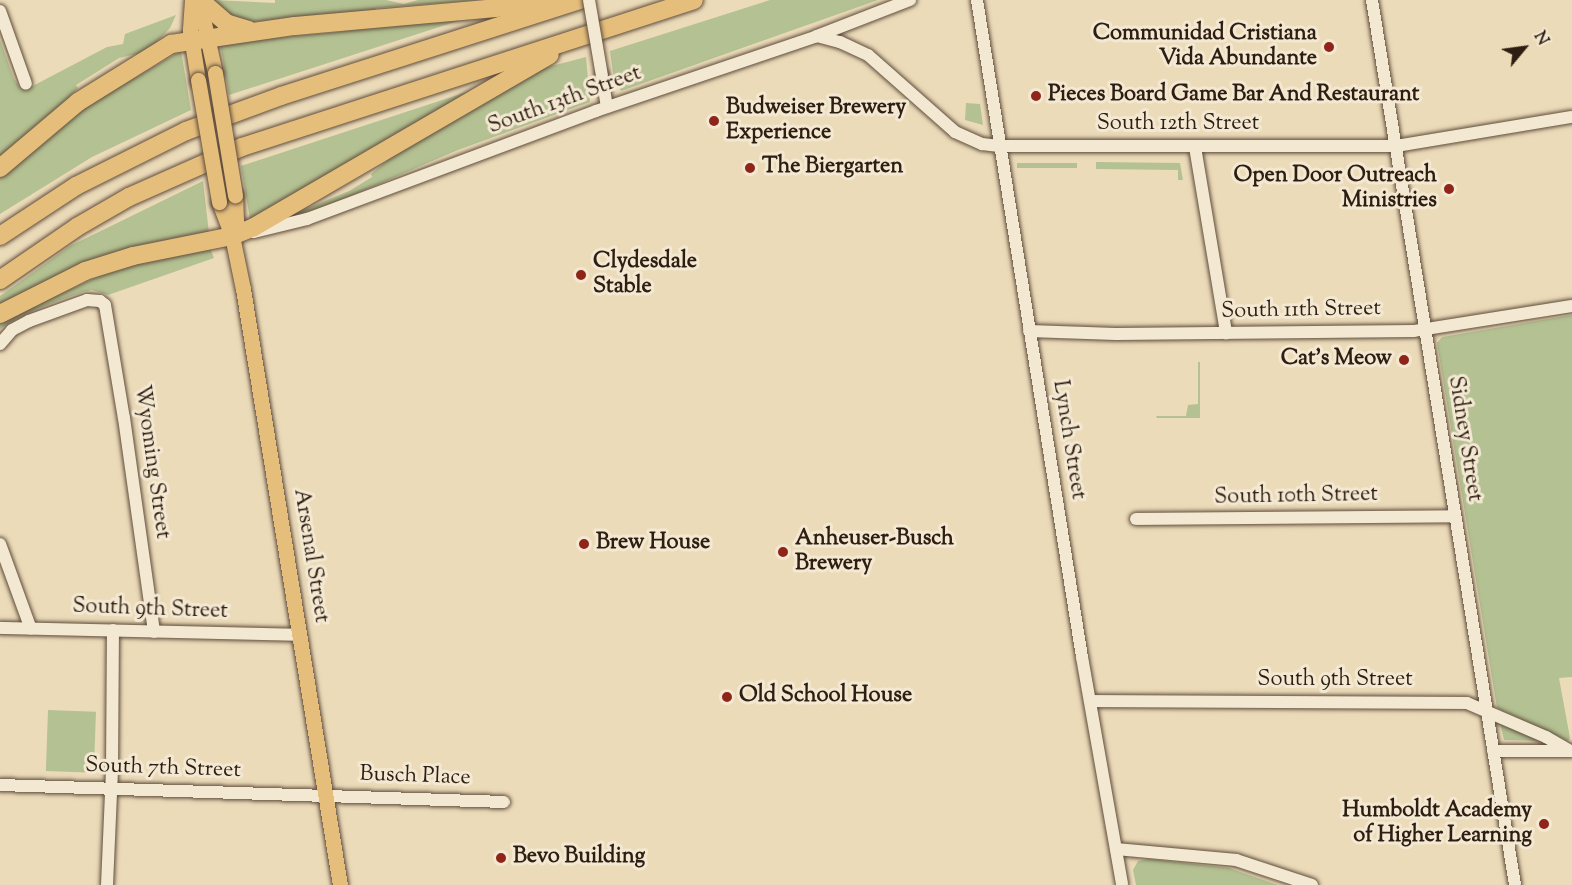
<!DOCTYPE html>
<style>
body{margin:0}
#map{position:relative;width:1572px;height:885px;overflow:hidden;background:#ecdbb9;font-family:"Sorts Mill Goudy",serif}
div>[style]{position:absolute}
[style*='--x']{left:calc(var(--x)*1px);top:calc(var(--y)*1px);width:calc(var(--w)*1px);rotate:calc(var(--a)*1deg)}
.green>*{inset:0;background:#b4c192;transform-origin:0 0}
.roads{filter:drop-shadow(0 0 2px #5e4c3b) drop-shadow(0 0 2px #5e4c3b)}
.minor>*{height:12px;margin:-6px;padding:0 6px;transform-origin:6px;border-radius:6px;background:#f3e8d2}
.major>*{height:15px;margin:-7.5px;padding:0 7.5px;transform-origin:7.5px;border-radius:7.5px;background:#e6be7c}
.highway>*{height:18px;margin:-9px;padding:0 9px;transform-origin:9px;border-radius:9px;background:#e6be7c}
.bridges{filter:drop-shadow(0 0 2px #5e4c3b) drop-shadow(0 0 2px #5e4c3b)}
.minor-bridge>*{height:12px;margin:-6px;padding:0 6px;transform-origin:6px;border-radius:6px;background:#f3e8d2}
.major-bridge>*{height:15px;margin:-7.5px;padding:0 7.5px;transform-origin:7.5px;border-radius:7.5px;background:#e6be7c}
.dots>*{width:16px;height:16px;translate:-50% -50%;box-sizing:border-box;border:3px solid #f3e8d2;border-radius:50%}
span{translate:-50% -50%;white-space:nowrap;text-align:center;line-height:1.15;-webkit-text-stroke:6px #f3e8d2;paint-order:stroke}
.poi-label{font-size:22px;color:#2e1d11;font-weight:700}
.right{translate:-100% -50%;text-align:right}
.left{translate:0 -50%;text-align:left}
.street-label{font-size:22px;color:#2e1d11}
.north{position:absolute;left:1494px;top:18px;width:60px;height:60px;-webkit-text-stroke:4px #f3e8d2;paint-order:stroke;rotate:61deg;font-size:16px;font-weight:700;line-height:24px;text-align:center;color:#2e1d11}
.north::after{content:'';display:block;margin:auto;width:21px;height:27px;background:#2e1d11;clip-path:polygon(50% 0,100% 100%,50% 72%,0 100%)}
</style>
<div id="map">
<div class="green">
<i style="clip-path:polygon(213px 0,275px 3px,275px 0,386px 0,404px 4px,418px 0,480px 0,377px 8px,370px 13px,246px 22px,231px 18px)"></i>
<i style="clip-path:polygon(770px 0,878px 0,621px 91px,613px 73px,610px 51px)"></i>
<i style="clip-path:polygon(176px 15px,170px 28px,151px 48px,141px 53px,119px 58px,76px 85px,78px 88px,64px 103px,0 161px,0 40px,14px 79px,20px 87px,27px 89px,107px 47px,123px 44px,125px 34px)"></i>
<i style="clip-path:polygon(419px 18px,467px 18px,229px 95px,220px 43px,339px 32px)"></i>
<i style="clip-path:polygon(181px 51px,191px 110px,92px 157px,0 214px,0 176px,69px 116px)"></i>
<i style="clip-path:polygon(586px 57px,590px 102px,458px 150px,330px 205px,293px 216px,305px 209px,349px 191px,372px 177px,371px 174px,396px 153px,544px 68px)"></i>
<i style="clip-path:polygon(488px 85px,250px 219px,241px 166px)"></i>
<i style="clip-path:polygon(966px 103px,980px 104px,983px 125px,965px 120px)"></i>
<i style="clip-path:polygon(1096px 162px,1180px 163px,1183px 180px,1178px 180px,1178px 170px,1096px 169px)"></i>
<i style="left:1017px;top:163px;width:60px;height:5px"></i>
<i style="clip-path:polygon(203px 181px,209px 233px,0 308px,0 296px,70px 246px)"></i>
<i style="clip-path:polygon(210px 248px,214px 258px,108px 295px,92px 290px,82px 292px,23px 314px,0 329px,0 324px,13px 315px,102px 275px,104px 271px)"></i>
<i style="clip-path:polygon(1572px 315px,1572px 677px,1559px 678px,1570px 738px,1568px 741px,1497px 708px,1437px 343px,1442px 337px)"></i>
<i style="clip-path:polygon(1198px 362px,1200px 362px,1200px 418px,1157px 418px,1156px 416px,1186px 416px,1188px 405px,1198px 404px)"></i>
<i style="left:48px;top:710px;width:48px;height:61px;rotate:2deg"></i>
<i style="clip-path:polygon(1500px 723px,1541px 741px,1504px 740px)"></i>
<i style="clip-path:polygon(1149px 859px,1229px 868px,1278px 885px,1136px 885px,1133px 870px,1138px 861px)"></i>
</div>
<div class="roads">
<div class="minor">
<i style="--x:977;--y:0;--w:665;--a:80.92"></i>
<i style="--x:1082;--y:657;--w:231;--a:80"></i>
<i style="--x:1372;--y:0;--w:896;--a:80.82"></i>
<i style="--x:0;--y:11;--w:77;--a:70.4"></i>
<i style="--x:817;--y:36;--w:24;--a:15"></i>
<i style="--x:840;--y:42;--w:31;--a:25"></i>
<i style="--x:868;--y:55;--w:116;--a:41.5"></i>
<i style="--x:955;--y:132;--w:30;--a:24"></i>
<i style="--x:982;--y:144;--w:17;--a:7"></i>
<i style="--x:999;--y:146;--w:397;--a:0"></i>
<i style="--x:1396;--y:146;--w:178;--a:-9.4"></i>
<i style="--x:602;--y:76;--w:31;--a:81"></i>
<i style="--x:1195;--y:147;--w:189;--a:80.5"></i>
<i style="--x:254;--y:232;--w:55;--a:-13.8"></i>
<i style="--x:307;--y:219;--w:309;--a:-20.5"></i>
<i style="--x:596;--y:111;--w:233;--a:-18.7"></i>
<i style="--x:817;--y:36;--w:100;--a:-21.2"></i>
<i style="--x:1029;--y:331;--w:87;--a:2"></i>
<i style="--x:1116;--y:334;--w:298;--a:-0.6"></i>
<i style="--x:1414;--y:331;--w:160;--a:-9"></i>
<i style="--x:0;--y:344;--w:18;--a:-49"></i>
<i style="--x:12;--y:330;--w:19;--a:-28"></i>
<i style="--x:29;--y:321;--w:62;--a:-19.9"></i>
<i style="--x:87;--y:300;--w:13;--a:4"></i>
<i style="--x:100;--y:301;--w:6;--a:39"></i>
<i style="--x:105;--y:305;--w:115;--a:80.5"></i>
<i style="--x:124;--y:418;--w:216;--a:82"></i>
<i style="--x:1136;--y:519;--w:319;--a:-0.5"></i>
<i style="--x:0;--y:544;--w:90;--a:70"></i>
<i style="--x:0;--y:628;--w:300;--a:1.3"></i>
<i style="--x:1090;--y:701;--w:377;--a:0.3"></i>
<i style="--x:1467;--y:703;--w:86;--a:23.3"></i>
<i style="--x:1546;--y:737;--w:28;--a:30"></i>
<i style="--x:1493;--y:751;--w:78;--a:0"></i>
<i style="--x:0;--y:785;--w:504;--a:1.93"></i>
<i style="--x:1116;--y:849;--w:121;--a:5.2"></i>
<i style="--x:1236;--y:860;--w:80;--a:18.2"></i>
<i style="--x:107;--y:885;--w:115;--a:-87.5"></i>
<i style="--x:112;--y:770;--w:140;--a:-89.6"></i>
</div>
<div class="major">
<i style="--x:192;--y:0;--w:30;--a:94"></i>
<i style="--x:190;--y:30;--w:51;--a:80.9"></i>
<i style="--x:199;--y:0;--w:75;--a:77.6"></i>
<i style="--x:219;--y:202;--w:36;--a:69"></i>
<i style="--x:232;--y:236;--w:54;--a:78.3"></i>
<i style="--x:243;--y:289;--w:604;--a:80.76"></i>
<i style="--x:232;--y:236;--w:16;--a:-75"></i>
<i style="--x:236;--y:221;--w:26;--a:-92"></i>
</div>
<div class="highway">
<i style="--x:200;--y:0;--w:35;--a:41"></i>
<i style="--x:226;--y:23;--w:24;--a:17"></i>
<i style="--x:0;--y:168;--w:102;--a:-40.2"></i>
<i style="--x:78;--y:102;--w:110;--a:-31.9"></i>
<i style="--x:171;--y:44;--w:125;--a:-8.3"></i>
<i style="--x:295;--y:26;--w:249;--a:-5.1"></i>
<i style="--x:0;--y:236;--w:91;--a:-33.3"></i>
<i style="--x:76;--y:186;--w:123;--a:-26.6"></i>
<i style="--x:186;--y:131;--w:101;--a:-20.2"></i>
<i style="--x:281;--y:96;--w:314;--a:-17.8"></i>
<i style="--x:0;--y:280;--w:93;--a:-34.5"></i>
<i style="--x:77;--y:227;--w:60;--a:-30"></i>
<i style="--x:129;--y:197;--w:124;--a:-23.9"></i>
<i style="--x:242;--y:147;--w:475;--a:-18"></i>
<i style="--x:0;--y:314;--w:95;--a:-26.8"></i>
<i style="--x:85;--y:271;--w:50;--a:-17.4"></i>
<i style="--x:133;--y:256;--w:101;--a:-11.4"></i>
<i style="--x:232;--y:236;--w:24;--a:-22"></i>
<i style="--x:254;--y:227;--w:342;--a:-30.2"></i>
</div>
</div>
<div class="bridges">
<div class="minor-bridge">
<i style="--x:589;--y:0;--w:77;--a:80.3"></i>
</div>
<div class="major-bridge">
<i style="--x:215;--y:73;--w:124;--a:80.7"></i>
<i style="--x:198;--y:80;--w:124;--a:80.2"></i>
</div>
</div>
<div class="dots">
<i style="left:1329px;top:47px;background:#8f2418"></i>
<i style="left:1036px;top:96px;background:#8f2418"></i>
<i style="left:714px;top:121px;background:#8f2418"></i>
<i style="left:750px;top:168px;background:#8f2418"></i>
<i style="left:1449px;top:189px;background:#8f2418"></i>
<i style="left:581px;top:275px;background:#8f2418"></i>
<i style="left:1404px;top:360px;background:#8f2418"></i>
<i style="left:584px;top:544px;background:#8f2418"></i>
<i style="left:783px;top:552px;background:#8f2418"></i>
<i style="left:727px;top:697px;background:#8f2418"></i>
<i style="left:1544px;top:824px;background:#8f2418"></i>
<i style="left:501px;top:858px;background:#8f2418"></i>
</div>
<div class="poi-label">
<span class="right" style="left:1317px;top:47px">Communidad Cristiana<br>Vida Abundante</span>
<span class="left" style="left:1048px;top:96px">Pieces Board Game Bar And Restaurant</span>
<span class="left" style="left:726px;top:121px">Budweiser Brewery<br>Experience</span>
<span class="left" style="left:762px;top:168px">The Biergarten</span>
<span class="right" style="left:1437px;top:189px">Open Door Outreach<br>Ministries</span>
<span class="left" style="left:593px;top:275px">Clydesdale<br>Stable</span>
<span class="right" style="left:1392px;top:360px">Cat's Meow</span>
<span class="left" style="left:795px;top:552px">Anheuser-Busch<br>Brewery</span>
<span class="left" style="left:596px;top:544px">Brew House</span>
<span class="left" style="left:739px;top:697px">Old School House</span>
<span class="right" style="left:1532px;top:824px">Humboldt Academy<br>of Higher Learning</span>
<span class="left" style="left:513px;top:858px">Bevo Building</span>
</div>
<div class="street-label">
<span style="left:565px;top:101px;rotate:-20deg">South 13th Street</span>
<span style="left:1178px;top:125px">South 12th Street</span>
<span style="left:1301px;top:311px;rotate:-1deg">South 11th Street</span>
<span style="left:1464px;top:439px;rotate:81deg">Sidney Street</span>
<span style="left:1068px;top:440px;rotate:81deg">Lynch Street</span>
<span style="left:151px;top:462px;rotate:82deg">Wyoming Street</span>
<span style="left:1296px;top:497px;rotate:-1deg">South 10th Street</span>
<span style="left:310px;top:556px;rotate:81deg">Arsenal Street</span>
<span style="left:150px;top:610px;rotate:2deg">South 9th Street</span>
<span style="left:1335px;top:681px">South 9th Street</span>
<span style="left:163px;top:769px;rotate:2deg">South 7th Street</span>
<span style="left:415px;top:777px;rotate:2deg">Busch Place</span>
</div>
<div class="north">N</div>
</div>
